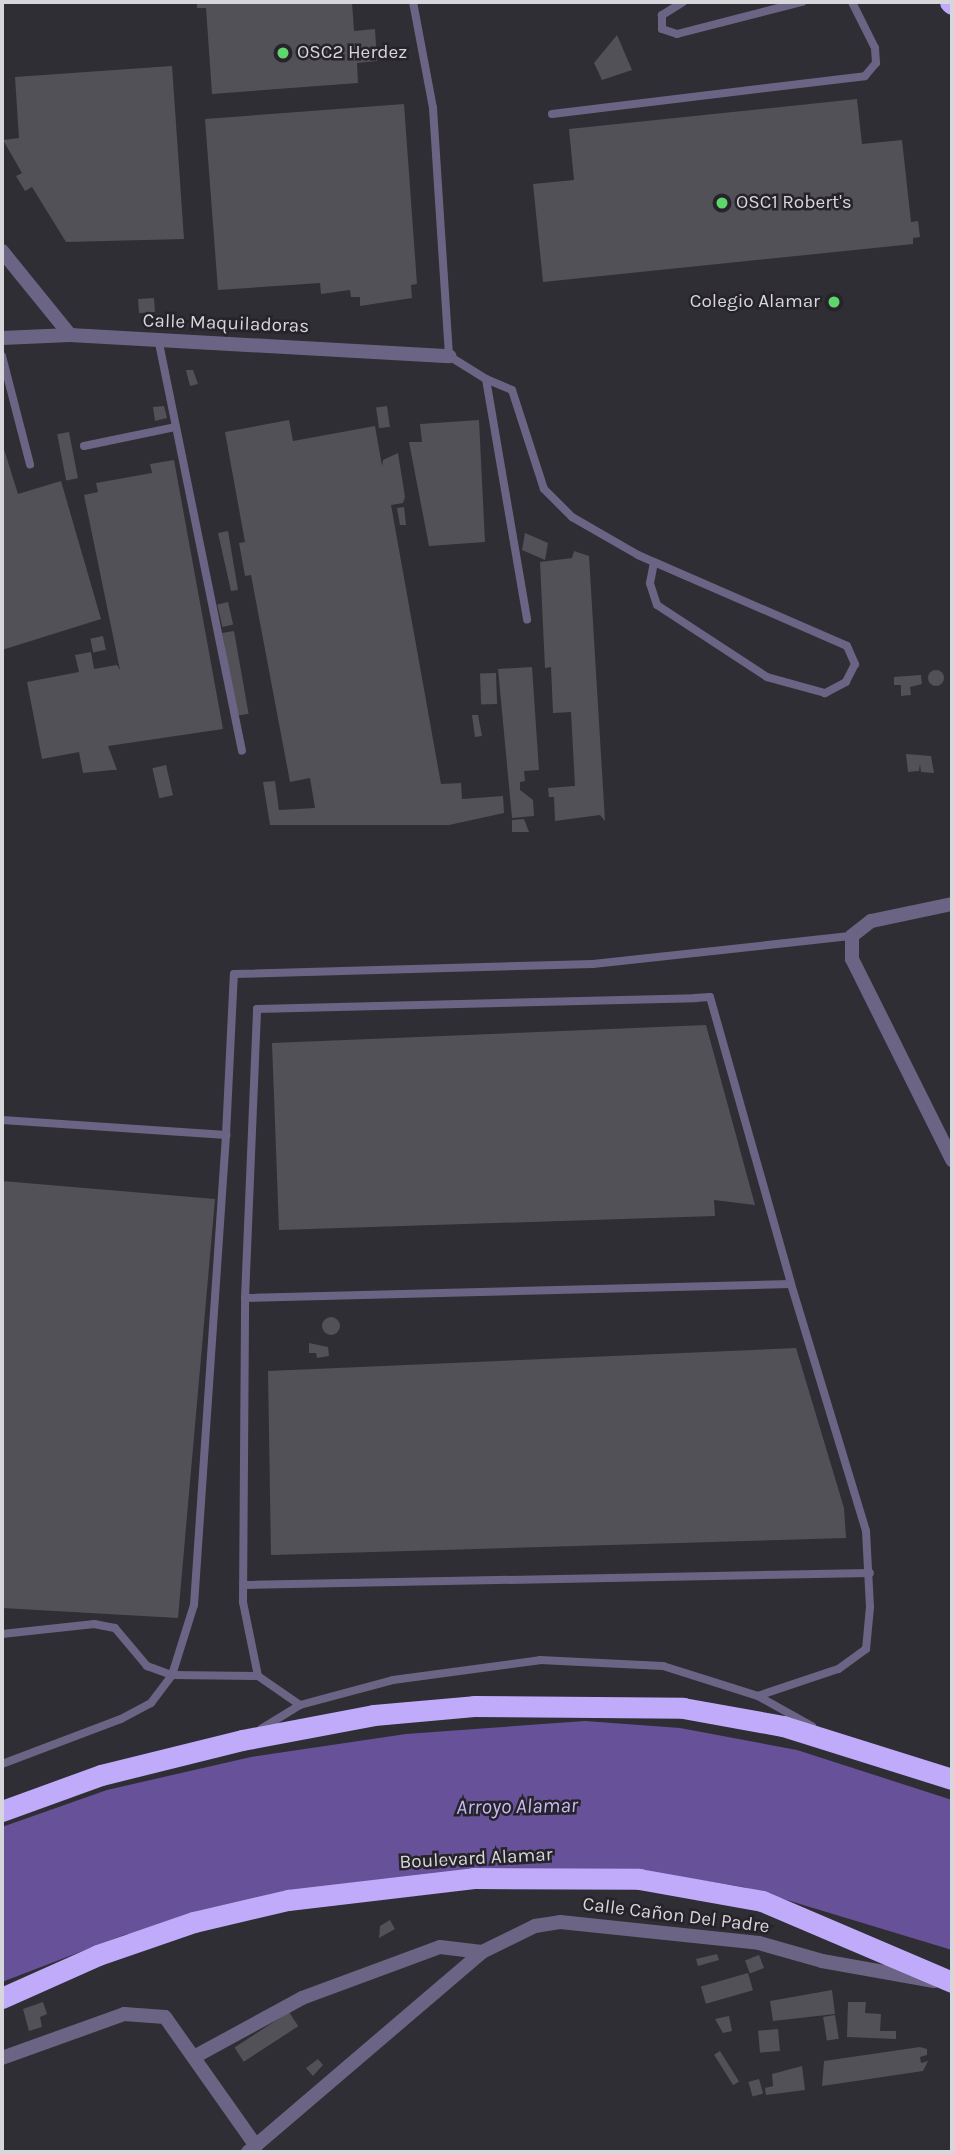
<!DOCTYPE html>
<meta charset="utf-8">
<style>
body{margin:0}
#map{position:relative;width:954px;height:2154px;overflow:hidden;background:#2f2e34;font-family:Karla,sans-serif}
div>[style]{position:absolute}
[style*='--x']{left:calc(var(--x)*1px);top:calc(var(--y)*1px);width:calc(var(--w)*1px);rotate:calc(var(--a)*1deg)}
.water>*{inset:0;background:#67529a}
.building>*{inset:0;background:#525157;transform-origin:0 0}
.round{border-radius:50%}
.lane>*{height:8px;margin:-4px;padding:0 4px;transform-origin:4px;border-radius:4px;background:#6c6484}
.street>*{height:14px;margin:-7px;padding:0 7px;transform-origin:7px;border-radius:7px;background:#6c6484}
.highway>*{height:21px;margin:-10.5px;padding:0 10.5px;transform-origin:10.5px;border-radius:10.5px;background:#c0abfb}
.dots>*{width:19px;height:19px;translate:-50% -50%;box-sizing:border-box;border:4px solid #26242a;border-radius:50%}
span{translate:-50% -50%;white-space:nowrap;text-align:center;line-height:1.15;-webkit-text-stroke:5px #26242a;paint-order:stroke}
.poi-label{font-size:19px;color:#d7d6da}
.left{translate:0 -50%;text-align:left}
.right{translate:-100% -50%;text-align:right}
.street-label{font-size:19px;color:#d7d6da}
.water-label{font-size:21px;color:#c8b9f6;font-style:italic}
.frame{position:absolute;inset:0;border:4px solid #d7d6da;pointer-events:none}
</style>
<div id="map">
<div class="water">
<i style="clip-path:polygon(585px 1721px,680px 1728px,797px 1750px,952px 1800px,952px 1950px,744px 1887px,654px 1873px,396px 1881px,124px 1935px,2px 1982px,2px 1827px,107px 1790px,251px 1757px,406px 1734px)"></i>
</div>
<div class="building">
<i style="clip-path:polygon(197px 2px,352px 2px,354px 31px,375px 29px,377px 61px,357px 63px,358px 83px,212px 94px,206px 8px,197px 8px)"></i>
<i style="clip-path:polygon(617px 35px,632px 70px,602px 80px,594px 63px)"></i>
<i style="clip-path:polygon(172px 66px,184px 239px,66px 242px,32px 187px,25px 191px,16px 176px,22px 173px,3px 140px,19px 138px,15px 77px)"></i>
<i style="clip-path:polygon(857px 99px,862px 144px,902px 140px,911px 222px,918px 221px,920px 237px,913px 238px,913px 244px,543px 282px,533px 184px,574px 180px,569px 129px)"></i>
<i style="clip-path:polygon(404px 104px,417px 284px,411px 285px,412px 298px,360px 306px,360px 297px,351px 297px,350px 290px,321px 294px,320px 283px,218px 290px,205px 119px)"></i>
<i style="left:154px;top:298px;width:14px;height:16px;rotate:86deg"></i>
<i style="clip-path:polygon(186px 370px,193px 370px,198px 384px,190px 386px)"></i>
<i style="clip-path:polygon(164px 406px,167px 418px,155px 421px,153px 407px)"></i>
<i style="left:387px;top:406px;width:21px;height:11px;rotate:82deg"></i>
<i style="clip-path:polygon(289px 420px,293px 441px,375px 426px,382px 466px,383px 460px,398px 453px,405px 497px,403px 503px,391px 505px,441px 784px,461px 783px,462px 799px,503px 796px,504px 813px,449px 825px,270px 825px,263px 782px,275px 781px,279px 810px,315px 808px,310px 778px,290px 782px,251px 575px,245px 576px,239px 543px,245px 542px,225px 432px)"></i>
<i style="clip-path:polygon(479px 420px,485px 542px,429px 546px,409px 442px,422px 442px,420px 424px)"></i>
<i style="left:69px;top:432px;width:47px;height:12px;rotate:79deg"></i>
<i style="clip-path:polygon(2px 443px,18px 494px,61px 481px,101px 619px,2px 650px)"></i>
<i style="clip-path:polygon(174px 460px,223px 729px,108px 746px,117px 770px,112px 770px,83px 773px,79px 752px,42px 759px,27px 682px,79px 672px,75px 655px,91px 652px,94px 669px,117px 665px,120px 670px,84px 495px,98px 492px,96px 483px,152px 473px,150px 464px)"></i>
<i style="clip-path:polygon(404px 507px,406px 525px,400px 525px,397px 508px)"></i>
<i style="clip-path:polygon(228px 531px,238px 590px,231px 591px,218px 533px)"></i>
<i style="clip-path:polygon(525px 533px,548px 543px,545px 560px,522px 550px)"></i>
<i style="clip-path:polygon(574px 551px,589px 556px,605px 821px,600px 815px,555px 821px,554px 797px,549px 797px,548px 788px,575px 786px,571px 712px,553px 713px,551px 667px,545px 668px,540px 562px,572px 558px)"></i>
<i style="left:228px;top:602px;width:23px;height:11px;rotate:77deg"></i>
<i style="left:234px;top:631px;width:84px;height:12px;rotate:80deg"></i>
<i style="left:103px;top:636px;width:14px;height:13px;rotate:78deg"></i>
<i style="clip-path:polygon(532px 667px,539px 770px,524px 771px,525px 781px,520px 782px,520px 790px,533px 800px,534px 816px,512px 818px,498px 669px)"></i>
<i class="round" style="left:928px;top:670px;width:16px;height:16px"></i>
<i style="left:496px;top:673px;width:31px;height:16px;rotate:88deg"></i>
<i style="clip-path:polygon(921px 675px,922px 684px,910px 687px,911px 695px,901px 696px,901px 685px,894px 685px,894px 677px)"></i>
<i style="clip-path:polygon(472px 715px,478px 715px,482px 736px,475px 737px)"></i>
<i style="clip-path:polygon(906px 754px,931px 756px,934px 773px,921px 772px,920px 764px,919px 771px,908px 772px)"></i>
<i style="left:166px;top:765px;width:31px;height:14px;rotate:77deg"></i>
<i style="clip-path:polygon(524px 819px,529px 832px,512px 832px,512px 820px)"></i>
<i style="clip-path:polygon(706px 1025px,755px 1205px,714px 1200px,715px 1216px,279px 1230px,272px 1043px)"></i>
<i style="clip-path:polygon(2px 1181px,215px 1199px,178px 1618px,2px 1608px)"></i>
<i class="round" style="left:322px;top:1317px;width:18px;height:18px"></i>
<i style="clip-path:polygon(309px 1343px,328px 1347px,329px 1356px,317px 1358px,316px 1353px,309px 1353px)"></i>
<i style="clip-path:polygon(796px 1348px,844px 1508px,846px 1538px,271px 1555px,268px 1371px)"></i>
<i style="clip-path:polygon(390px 1920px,395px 1929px,379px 1938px,380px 1926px)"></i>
<i style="clip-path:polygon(717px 1954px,719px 1960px,698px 1966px,696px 1959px)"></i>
<i style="left:759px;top:1955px;width:14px;height:15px;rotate:69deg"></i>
<i style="left:748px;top:1973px;width:18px;height:49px;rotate:74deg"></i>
<i style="clip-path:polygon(832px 1990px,835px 2014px,773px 2021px,770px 2001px)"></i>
<i style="clip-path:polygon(43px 2002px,47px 2014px,40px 2017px,42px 2027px,29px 2031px,23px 2009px)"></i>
<i style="clip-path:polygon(848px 2002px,866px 2002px,865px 2013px,881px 2014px,880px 2031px,896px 2031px,896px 2039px,847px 2037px)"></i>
<i style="left:289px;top:2012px;width:17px;height:65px;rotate:57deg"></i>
<i style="left:835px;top:2015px;width:24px;height:12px;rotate:81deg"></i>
<i style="clip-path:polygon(729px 2016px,732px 2031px,723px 2033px,715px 2019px)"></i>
<i style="left:778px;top:2029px;width:22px;height:20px;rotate:85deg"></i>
<i style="clip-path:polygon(920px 2047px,927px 2049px,927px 2055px,920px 2057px,921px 2063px,928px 2061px,923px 2071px,822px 2086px,824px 2061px)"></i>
<i style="left:720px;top:2051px;width:36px;height:7px;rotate:58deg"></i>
<i style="clip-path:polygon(318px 2059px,323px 2065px,313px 2076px,306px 2068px)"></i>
<i style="clip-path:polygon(802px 2066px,805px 2090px,766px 2095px,765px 2088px,773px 2086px,772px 2074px)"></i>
<i style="left:759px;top:2079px;width:15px;height:11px;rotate:74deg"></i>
</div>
<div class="lane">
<i style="--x:413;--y:2;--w:108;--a:79.3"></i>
<i style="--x:433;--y:108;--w:249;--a:86.3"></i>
<i style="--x:449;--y:356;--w:44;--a:31.9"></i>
<i style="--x:486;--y:379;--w:244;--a:80.3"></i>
<i style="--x:683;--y:2;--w:25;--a:148"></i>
<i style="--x:662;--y:15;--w:14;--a:90"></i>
<i style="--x:662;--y:29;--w:16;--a:18"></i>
<i style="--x:677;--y:34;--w:129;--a:-14.4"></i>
<i style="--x:552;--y:114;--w:315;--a:-6.9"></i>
<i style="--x:865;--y:76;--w:17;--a:-50"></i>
<i style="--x:876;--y:63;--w:15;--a:-94"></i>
<i style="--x:875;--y:48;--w:51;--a:-116.6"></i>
<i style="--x:159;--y:343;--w:416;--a:78.5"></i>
<i style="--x:2;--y:356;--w:112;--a:75.5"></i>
<i style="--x:486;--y:379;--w:28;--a:23"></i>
<i style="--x:512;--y:390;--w:104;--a:72.1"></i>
<i style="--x:544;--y:489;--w:40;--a:45"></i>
<i style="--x:572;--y:517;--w:76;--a:29.9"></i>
<i style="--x:638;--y:555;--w:17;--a:24"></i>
<i style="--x:654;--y:562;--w:210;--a:23.5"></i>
<i style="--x:847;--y:646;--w:20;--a:66"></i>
<i style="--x:855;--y:664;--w:20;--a:117"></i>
<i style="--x:846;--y:682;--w:24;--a:152"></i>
<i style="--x:825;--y:693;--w:60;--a:-164.6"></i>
<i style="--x:767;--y:677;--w:131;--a:-146.8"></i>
<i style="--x:657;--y:605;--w:23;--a:-108"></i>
<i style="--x:650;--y:583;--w:21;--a:-79"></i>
<i style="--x:84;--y:446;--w:94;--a:-11.7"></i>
<i style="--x:2;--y:1120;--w:225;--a:3.8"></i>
<i style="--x:226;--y:1135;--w:161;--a:-87.2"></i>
<i style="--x:234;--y:974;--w:359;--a:-1.6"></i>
<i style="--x:593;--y:964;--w:261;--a:-6.2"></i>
<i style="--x:245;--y:1298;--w:289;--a:-87.6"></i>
<i style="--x:257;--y:1009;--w:438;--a:-1.4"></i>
<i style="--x:695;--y:998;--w:15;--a:-4"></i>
<i style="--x:710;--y:997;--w:298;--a:74.2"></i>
<i style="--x:243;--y:1585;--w:627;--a:-1.1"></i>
<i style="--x:2;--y:1634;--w:93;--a:-6.2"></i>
<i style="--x:94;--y:1624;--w:21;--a:11"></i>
<i style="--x:115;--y:1628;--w:50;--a:49.9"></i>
<i style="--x:147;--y:1666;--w:27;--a:20"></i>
<i style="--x:172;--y:1675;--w:86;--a:0.7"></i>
<i style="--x:300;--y:1705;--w:51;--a:-145.4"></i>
<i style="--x:258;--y:1676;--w:76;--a:-101.5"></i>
<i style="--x:243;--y:1602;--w:304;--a:-89.6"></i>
<i style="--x:245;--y:1298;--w:546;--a:-1.47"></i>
<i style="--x:791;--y:1284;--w:258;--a:73.1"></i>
<i style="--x:866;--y:1531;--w:76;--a:87"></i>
<i style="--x:870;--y:1607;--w:42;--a:95.4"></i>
<i style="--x:866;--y:1649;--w:34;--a:144"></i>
<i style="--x:838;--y:1669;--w:84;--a:161.4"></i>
<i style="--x:261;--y:1729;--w:46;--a:-31.6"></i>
<i style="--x:300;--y:1705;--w:96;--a:-15"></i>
<i style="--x:393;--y:1680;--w:148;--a:-7.7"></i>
<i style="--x:540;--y:1660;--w:123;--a:2.8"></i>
<i style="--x:663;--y:1666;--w:100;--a:17.5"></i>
<i style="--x:758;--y:1696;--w:62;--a:29.1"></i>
<i style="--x:2;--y:1764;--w:127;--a:-20.7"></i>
<i style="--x:121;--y:1719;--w:34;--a:-28"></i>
<i style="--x:151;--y:1703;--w:35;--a:-53"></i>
<i style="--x:172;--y:1675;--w:73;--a:-72.6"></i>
<i style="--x:194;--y:1605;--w:471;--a:-86.1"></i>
</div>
<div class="street">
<i style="--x:2;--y:251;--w:108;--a:51"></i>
<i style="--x:2;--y:338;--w:68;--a:-2.5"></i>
<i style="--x:70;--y:335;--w:380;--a:3.2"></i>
<i style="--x:952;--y:904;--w:83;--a:168.1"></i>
<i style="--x:871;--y:921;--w:24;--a:142"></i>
<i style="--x:852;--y:936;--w:23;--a:90"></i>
<i style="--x:852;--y:959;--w:225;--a:63.5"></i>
<i style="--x:194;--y:2057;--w:123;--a:-28.6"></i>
<i style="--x:302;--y:1998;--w:147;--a:-20.3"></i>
<i style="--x:440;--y:1947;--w:42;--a:6.8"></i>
<i style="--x:482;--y:1952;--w:59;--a:-26.1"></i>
<i style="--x:535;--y:1926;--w:25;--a:-9"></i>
<i style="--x:560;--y:1922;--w:200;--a:6"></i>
<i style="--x:759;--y:1943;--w:66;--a:15.9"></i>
<i style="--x:822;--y:1961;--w:114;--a:10.1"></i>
<i style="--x:2;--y:2058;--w:130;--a:-19.8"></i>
<i style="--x:124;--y:2014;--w:41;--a:4.2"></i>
<i style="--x:165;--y:2017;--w:158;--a:54.8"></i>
<i style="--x:248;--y:2152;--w:308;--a:-40.5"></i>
</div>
<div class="highway">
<i style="--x:950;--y:2;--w:3;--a:45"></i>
<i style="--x:2;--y:1811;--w:105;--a:-20"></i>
<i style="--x:101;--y:1775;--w:145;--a:-13.9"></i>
<i style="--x:242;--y:1740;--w:134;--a:-10.7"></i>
<i style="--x:374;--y:1715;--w:100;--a:-5.1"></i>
<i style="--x:474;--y:1706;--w:209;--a:0.5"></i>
<i style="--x:683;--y:1708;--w:102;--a:10.2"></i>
<i style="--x:783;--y:1726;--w:177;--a:17.4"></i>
<i style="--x:2;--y:1998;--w:105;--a:-24.1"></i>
<i style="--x:98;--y:1955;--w:102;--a:-19"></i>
<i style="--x:194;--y:1922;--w:97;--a:-13.2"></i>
<i style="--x:288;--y:1900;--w:187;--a:-6.7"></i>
<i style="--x:474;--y:1878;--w:165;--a:0.3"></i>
<i style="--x:639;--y:1879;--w:125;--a:10.1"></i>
<i style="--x:762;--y:1901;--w:207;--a:23.1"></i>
</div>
<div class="dots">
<i style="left:283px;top:53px;background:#5fd56b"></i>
<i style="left:722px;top:203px;background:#5fd56b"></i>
<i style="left:834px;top:302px;background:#5fd56b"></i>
</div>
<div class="poi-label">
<span class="left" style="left:297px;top:53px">OSC2 Herdez</span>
<span class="left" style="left:736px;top:203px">OSC1 Robert's</span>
<span class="right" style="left:820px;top:302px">Colegio Alamar</span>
</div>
<div class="street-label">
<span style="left:226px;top:324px;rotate:2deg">Calle Maquiladoras</span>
<span style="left:476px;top:1859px;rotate:-3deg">Boulevard Alamar</span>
<span style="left:676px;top:1916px;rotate:7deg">Calle Cañon Del Padre</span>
</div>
<div class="water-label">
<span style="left:517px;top:1806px;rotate:-1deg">Arroyo Alamar</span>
</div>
<div class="frame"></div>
</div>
